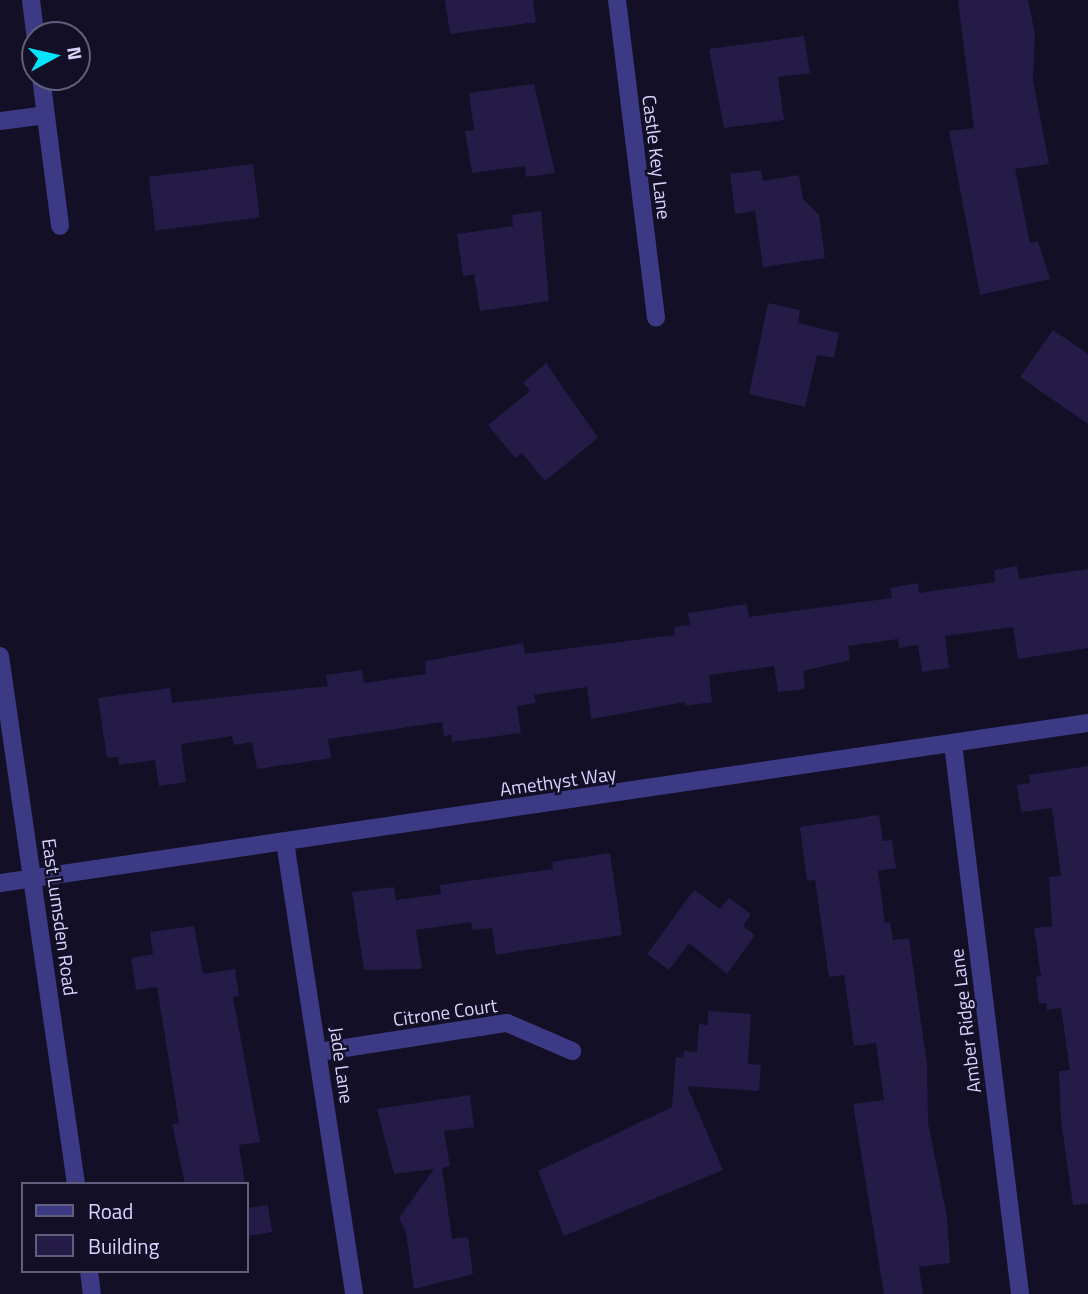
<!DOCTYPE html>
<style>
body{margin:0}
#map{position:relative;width:1088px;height:1294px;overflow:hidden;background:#130f26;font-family:"Titillium Web",sans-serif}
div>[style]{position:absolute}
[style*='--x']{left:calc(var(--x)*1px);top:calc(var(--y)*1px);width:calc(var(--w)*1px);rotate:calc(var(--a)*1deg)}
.building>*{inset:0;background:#241b47;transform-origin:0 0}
.minor>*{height:18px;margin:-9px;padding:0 9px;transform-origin:9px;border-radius:9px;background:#3d3a85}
span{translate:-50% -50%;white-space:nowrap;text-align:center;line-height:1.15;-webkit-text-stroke:5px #130f26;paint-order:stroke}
.street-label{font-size:19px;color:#d9d4ff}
.legend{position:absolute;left:21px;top:1182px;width:228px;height:91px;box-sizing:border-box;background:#130f26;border:2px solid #625e7d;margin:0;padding:9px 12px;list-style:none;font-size:21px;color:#d9d4ff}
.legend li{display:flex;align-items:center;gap:14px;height:35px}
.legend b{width:35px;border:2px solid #625e7d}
.north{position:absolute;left:21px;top:21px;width:70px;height:70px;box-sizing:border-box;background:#130f26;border:2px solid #625e7d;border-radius:50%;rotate:82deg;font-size:19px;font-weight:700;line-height:28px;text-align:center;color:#d9d4ff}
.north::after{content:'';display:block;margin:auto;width:24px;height:32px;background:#00e5ff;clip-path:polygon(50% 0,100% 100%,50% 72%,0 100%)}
</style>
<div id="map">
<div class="building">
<i style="clip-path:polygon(445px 0,533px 0,536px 22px,450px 34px)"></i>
<i style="clip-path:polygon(958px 0,1028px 0,1035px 34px,1033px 80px,1049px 164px,1015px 169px,1030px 243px,1038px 241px,1050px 279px,980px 295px,949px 131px,974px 128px)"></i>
<i style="clip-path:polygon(804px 36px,810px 73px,778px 77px,784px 120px,724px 128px,709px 49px)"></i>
<i style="clip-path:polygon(534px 84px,555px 173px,526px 177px,525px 166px,472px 173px,465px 131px,474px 130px,469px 93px)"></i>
<i style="left:253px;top:164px;width:54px;height:105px;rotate:83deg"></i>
<i style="clip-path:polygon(761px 170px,763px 181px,799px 175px,803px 199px,819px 215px,825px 258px,763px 267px,755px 211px,735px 214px,730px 174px)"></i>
<i style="clip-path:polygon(541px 211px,549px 301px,480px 311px,474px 274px,463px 276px,457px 234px,513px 226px,512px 215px)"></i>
<i style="clip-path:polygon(768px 303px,800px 310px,798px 323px,839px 333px,834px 358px,817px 355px,805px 407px,749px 394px)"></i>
<i style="clip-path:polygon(1053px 330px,1088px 354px,1088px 424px,1020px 377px)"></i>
<i style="clip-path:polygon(546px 363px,598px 438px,545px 481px,522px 453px,515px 458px,488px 425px,530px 391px,523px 383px)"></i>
<i style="clip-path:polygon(1017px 566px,1019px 579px,1088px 569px,1088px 648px,1018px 659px,1013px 627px,945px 636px,949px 668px,922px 672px,918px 645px,899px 648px,898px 639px,848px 646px,850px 660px,803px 671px,805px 689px,778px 692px,774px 666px,709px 675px,712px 702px,685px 706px,685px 702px,591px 719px,587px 687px,534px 695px,536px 703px,517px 706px,521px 733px,452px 742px,451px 735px,444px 736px,442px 722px,328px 739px,331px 758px,257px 769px,252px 742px,234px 745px,232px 736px,181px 744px,186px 782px,159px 786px,155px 760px,119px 765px,118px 757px,107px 758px,98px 698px,170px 688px,172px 703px,328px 686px,326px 675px,362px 670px,364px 683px,426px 674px,425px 661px,496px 648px,523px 643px,525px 654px,675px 635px,674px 627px,690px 625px,688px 613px,747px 604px,749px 617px,892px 598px,890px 588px,918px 583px,919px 593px,995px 582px,994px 570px)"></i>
<i style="clip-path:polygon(1088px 766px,1088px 1204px,1073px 1205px,1061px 1120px,1059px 1071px,1070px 1070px,1061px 1008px,1047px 1010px,1046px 1003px,1039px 1004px,1036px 977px,1041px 976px,1034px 928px,1052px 926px,1049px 877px,1061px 876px,1052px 808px,1021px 812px,1017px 785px,1030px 783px,1029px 775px)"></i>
<i style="clip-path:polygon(879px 815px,883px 841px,892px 840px,896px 868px,878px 871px,885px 923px,890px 922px,893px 940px,909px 938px,927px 1064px,928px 1123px,947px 1217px,950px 1263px,919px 1267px,923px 1294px,884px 1294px,853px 1104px,884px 1100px,876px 1043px,854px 1046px,844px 975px,829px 977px,815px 880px,807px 881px,800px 827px)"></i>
<i style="clip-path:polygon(610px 853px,622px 935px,496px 955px,492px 928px,473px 930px,471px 922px,416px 930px,422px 969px,364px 970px,352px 892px,394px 887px,396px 900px,441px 894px,440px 885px,553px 869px,552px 862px)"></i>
<i style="clip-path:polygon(694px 890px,720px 909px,729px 898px,751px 914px,743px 926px,755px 935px,727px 974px,689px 943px,669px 970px,647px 954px)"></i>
<i style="clip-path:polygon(194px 926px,203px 974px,235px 969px,239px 996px,233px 997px,260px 1142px,239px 1145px,245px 1184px,185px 1184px,172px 1124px,179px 1123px,157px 987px,136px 990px,131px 958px,153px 954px,150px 932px)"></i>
<i style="clip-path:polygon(708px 1011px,751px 1014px,748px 1064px,761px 1065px,759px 1091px,687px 1086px,723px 1170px,564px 1236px,538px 1171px,672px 1107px,676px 1057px,683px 1058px,684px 1051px,697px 1052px,699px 1024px,708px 1025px)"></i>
<i style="clip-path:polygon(470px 1095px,474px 1127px,444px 1131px,450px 1166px,442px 1168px,452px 1239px,468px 1237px,473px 1274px,414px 1289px,406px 1233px,399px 1218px,434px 1169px,394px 1174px,377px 1109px)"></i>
<i style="clip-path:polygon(268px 1205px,272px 1232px,247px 1236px,247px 1208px)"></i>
</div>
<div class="minor">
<i style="--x:31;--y:0;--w:35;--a:83"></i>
<i style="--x:617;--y:0;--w:320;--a:83"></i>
<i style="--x:41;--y:77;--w:150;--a:82.7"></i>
<i style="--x:0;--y:121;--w:46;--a:-7.4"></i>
<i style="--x:0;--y:656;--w:533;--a:81.81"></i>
<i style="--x:953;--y:744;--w:554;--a:83.05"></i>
<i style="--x:285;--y:842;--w:457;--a:81.3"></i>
<i style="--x:0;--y:883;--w:1100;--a:-8.37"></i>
<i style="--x:319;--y:1052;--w:190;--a:-8.8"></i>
<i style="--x:507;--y:1023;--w:71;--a:23.3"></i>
<i style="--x:89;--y:1271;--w:23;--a:83"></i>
</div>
<div class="street-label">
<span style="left:657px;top:157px;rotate:83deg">Castle Key Lane</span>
<span style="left:558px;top:781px;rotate:-8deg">Amethyst Way</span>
<span style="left:60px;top:917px;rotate:82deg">East Lumsden Road</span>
<span style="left:445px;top:1012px;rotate:-8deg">Citrone Court</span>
<span style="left:965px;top:1021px;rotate:-97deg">Amber Ridge Lane</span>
<span style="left:342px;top:1065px;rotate:82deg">Jade Lane</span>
</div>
<ul class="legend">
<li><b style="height:9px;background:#3d3a85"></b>Road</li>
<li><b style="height:19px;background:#241b47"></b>Building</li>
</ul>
<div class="north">N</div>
</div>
